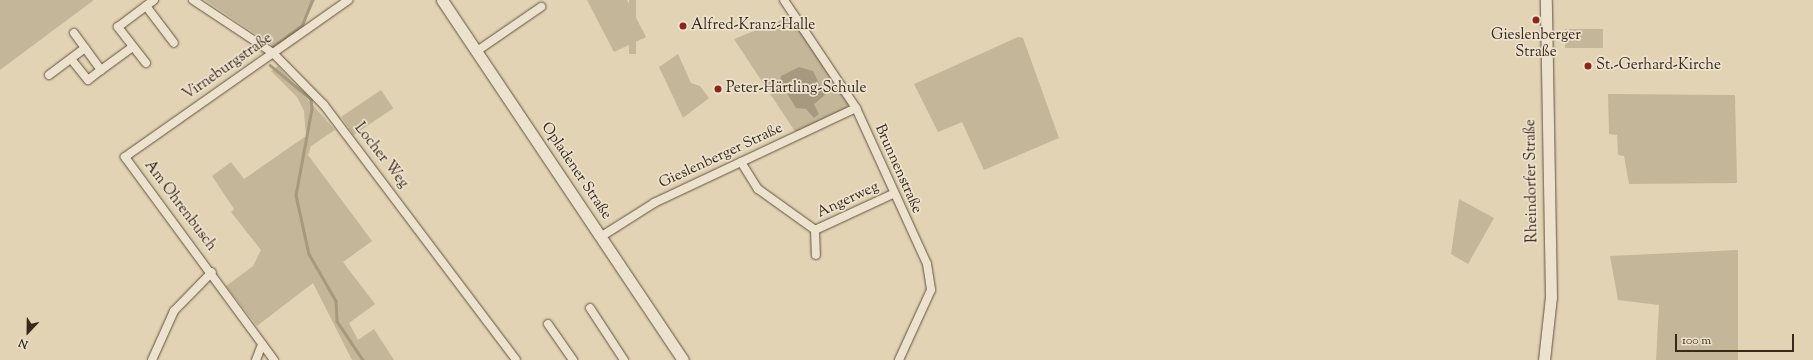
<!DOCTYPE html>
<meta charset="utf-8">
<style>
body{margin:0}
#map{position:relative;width:1813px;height:360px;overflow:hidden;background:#e1d3b4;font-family:"Sorts Mill Goudy",serif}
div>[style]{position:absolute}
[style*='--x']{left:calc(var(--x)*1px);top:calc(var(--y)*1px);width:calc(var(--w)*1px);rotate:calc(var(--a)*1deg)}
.green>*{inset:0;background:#c4b699;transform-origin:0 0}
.water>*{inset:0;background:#a7997f}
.stream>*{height:2.5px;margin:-1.25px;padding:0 1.25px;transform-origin:1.25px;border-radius:1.25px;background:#a7997f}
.roads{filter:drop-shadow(0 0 1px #62533f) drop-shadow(0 0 1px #62533f)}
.street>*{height:8px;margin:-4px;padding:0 4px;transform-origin:4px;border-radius:4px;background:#ece2ce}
.secondary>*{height:11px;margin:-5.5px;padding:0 5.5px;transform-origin:5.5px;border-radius:5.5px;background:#ece2ce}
.dots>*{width:11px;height:11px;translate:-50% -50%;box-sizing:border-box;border:2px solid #ece2ce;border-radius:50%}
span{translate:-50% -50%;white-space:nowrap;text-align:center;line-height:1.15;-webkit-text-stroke:3.5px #ece2ce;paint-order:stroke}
.poi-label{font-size:15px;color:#372818}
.left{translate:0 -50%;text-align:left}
.street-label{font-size:15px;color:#372818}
.north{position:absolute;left:8px;top:312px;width:40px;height:40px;-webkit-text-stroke:3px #ece2ce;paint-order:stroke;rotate:202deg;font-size:11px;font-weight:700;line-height:16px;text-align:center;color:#372818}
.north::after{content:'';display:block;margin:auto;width:14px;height:18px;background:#372818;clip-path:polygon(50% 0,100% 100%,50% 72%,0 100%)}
.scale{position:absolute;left:1675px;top:334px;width:119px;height:18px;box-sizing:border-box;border:2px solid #372818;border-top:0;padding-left:5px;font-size:12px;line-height:14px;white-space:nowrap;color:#372818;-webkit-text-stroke:3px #ece2ce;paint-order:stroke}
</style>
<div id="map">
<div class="green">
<i style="clip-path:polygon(0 0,94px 0,0 70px)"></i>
<i style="clip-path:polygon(205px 0,315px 0,303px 26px,275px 47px)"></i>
<i style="clip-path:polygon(587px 0,627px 0,646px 37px,614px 52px)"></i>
<i style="left:629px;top:0;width:7px;height:54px"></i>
<i style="clip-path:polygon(791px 16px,848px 104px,847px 109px,796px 133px,734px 39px)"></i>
<i style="left:1603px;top:29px;width:19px;height:38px;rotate:90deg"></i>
<i style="clip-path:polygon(1018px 37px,1023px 38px,1059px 138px,984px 170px,962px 122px,938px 132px,914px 84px)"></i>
<i style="clip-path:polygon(678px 54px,691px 83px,700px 86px,709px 98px,683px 118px,659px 67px)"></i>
<i style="clip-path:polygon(278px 66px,335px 130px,311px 146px,308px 155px,372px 241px,343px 262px,375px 304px,349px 323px,358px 340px,374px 329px,394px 360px,352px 360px,313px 283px,257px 326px,226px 286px,253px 266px,261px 250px,231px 212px,234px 209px,212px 176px,231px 162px,244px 179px,306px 136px,304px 111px,297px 97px,271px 71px)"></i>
<i style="left:381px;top:90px;width:22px;height:48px;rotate:56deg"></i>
<i style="clip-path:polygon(1608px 94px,1735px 95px,1737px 183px,1629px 184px,1624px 156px,1618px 155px,1617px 135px,1609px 134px)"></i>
<i style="clip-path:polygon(1459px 199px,1494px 218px,1468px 264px,1451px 254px)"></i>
<i style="clip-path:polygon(1738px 250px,1738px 360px,1656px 360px,1659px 305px,1618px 300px,1610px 256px)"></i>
</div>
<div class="water">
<i style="clip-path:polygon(799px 67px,813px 71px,825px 95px,814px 104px,819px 114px,814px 118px,806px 109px,796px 108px,780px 82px,781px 76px)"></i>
</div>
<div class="stream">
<i style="--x:272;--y:47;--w:37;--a:-36"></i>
<i style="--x:302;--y:25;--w:27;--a:-68"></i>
<i style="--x:270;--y:65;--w:53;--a:39.7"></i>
<i style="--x:311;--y:99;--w:10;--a:84"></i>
<i style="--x:312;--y:109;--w:87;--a:100.5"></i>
<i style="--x:296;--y:195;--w:60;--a:77.6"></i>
<i style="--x:309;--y:254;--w:54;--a:60.1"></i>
<i style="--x:336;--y:301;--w:20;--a:87"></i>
<i style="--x:337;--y:321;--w:47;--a:56.3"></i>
</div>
<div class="roads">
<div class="street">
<i style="--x:193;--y:0;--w:96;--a:33.5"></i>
<i style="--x:273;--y:53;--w:73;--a:45.6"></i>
<i style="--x:324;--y:105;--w:319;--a:53"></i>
<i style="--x:784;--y:0;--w:130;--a:56.3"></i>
<i style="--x:856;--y:108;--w:171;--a:65.5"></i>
<i style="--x:927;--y:264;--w:26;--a:81"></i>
<i style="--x:931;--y:290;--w:77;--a:114.6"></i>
<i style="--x:146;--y:6;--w:46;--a:52.9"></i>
<i style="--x:74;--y:33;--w:46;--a:53.9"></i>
<i style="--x:101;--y:70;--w:39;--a:-36"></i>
<i style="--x:477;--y:51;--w:78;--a:-34.5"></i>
<i style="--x:71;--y:59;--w:27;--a:51"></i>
<i style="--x:88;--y:80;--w:16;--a:-38"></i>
<i style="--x:146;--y:63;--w:46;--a:-127.9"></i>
<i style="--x:118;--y:27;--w:45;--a:-36.9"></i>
<i style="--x:49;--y:75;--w:45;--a:-36.9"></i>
<i style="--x:741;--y:162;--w:32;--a:58"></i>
<i style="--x:758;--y:189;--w:70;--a:35.7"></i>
<i style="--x:815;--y:230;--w:25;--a:88"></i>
<i style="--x:815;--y:230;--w:86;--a:-24.8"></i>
<i style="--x:602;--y:236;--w:62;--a:-32.4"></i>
<i style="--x:654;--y:203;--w:223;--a:-25.2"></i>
<i style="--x:590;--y:308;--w:62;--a:56.8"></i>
<i style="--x:548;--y:324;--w:44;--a:55.2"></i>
<i style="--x:152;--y:360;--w:54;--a:-65.8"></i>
<i style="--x:174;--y:311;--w:54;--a:-45.7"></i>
<i style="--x:256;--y:360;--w:17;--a:-69"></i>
<i style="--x:274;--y:360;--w:252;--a:-126.3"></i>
<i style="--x:125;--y:157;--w:273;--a:-35.1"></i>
</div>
<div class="secondary">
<i style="--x:442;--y:0;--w:433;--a:56.2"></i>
<i style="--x:1544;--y:360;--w:63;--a:-83.7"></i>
<i style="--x:1551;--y:297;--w:297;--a:-91"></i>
</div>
</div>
<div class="dots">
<i style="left:1536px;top:20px;background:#8f2418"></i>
<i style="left:683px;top:26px;background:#8f2418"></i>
<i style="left:1588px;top:66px;background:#8f2418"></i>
<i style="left:718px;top:89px;background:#8f2418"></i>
</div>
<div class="poi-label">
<span class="left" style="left:691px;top:26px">Alfred-Kranz-Halle</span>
<span style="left:1536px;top:44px">Gieslenberger<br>Straße</span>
<span class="left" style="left:1596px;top:66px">St.-Gerhard-Kirche</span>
<span class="left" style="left:726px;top:89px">Peter-Härtling-Schule</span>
</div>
<div class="street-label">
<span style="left:228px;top:67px;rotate:-35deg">Virneburgstraße</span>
<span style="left:381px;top:156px;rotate:52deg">Locher Weg</span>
<span style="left:721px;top:156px;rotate:-25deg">Gieslenberger Straße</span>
<span style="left:898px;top:169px;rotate:66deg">Brunnenstraße</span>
<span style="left:576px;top:171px;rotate:56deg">Opladener Straße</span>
<span style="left:1532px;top:181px;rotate:-91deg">Rheindorfer Straße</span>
<span style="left:848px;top:200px;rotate:-25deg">Angerweg</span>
<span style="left:180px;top:206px;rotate:53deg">Am Ohrenbusch</span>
</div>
<div class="north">N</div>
<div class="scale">100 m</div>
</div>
